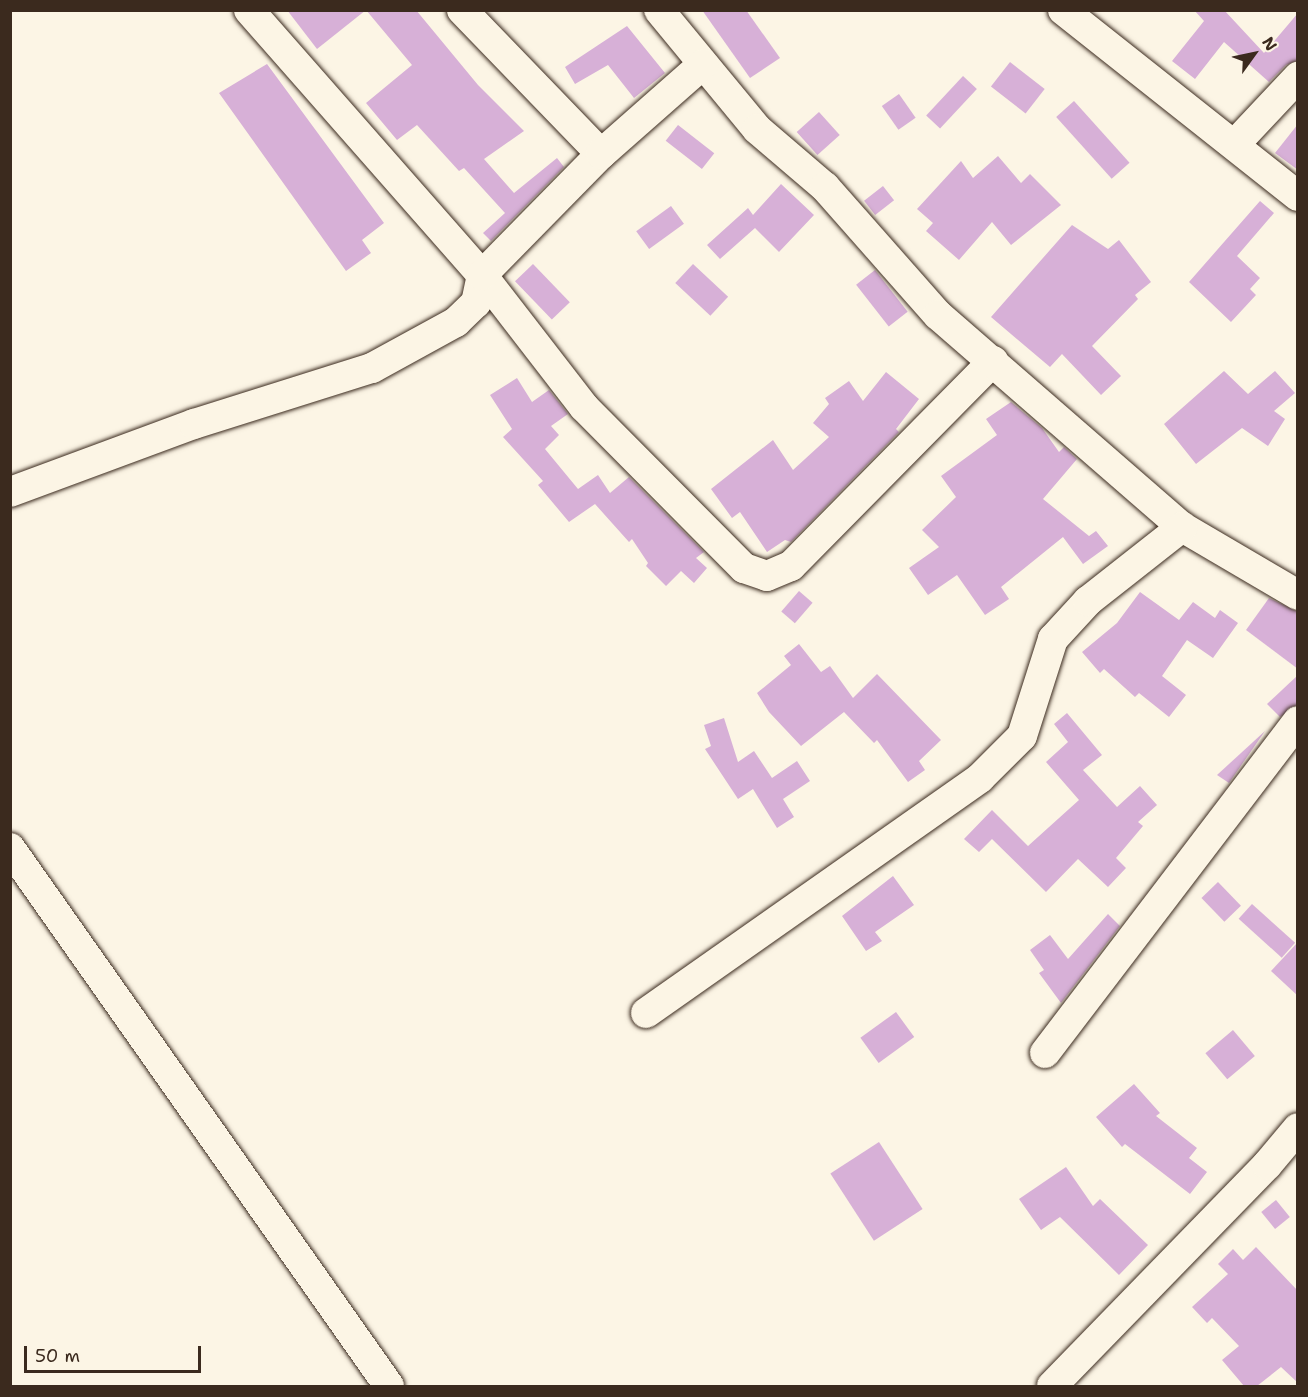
<!DOCTYPE html>
<style>
body{margin:0}
#map{position:relative;width:1308px;height:1397px;overflow:hidden;background:#fcf5e5;font-family:"Shantell Sans",sans-serif}
div>[style]{position:absolute}
[style*='--x']{left:calc(var(--x)*1px);top:calc(var(--y)*1px);width:calc(var(--w)*1px);rotate:calc(var(--a)*1deg)}
.building>*{inset:0;background:#d7b0d7;transform-origin:0 0}
.roads{filter:drop-shadow(0 0 2px #3b2a1e) drop-shadow(0 0 2px #3b2a1e)}
.minor>*{height:30px;margin:-15px;padding:0 15px;transform-origin:15px;border-radius:15px;background:#fcf5e5}
span{translate:-50% -50%;white-space:nowrap;text-align:center;line-height:1.15;-webkit-text-stroke:4.5px #fcf5e5;paint-order:stroke}
.frame{position:absolute;inset:0;border:12px solid #3b2a1e;pointer-events:none}
.north{position:absolute;left:1224px;top:24px;width:60px;height:60px;-webkit-text-stroke:4px #fcf5e5;paint-order:stroke;rotate:57deg;font-size:16px;font-weight:700;line-height:24px;text-align:center;color:#3b2a1e}
.north::after{content:'';display:block;margin:auto;width:21px;height:27px;background:#3b2a1e;clip-path:polygon(50% 0,100% 100%,50% 72%,0 100%)}
.scale{position:absolute;left:24px;top:1346px;width:177px;height:27px;box-sizing:border-box;border:3px solid #3b2a1e;border-top:0;padding-left:8px;font-size:18px;line-height:21px;white-space:nowrap;color:#3b2a1e;-webkit-text-stroke:4px #fcf5e5;paint-order:stroke}
</style>
<div id="map">
<div class="building">
<i style="clip-path:polygon(287px 10px,366px 10px,317px 49px)"></i>
<i style="clip-path:polygon(366px 10px,416px 10px,478px 85px,524px 131px,484px 159px,514px 193px,557px 158px,564px 167px,491px 241px,483px 233px,505px 213px,464px 168px,459px 171px,417px 125px,397px 140px,366px 103px,412px 65px)"></i>
<i style="clip-path:polygon(702px 10px,746px 10px,780px 58px,750px 78px)"></i>
<i style="clip-path:polygon(1194px 10px,1224px 10px,1264px 53px,1298px 13px,1298px 60px,1286px 65px,1269px 82px,1224px 42px,1195px 79px,1172px 61px,1204px 21px)"></i>
<i style="clip-path:polygon(627px 26px,665px 73px,634px 98px,608px 65px,575px 84px,565px 67px)"></i>
<i style="left:1010px;top:62px;width:44px;height:31px;rotate:38deg"></i>
<i style="clip-path:polygon(267px 64px,384px 223px,362px 240px,371px 253px,346px 271px,219px 93px)"></i>
<i style="left:963px;top:76px;width:19px;height:54px;rotate:43deg"></i>
<i style="left:899px;top:94px;width:29px;height:21px;rotate:55deg"></i>
<i style="left:1074px;top:101px;width:83px;height:24px;rotate:48deg"></i>
<i style="left:819px;top:112px;width:31px;height:30px;rotate:48deg"></i>
<i style="clip-path:polygon(1298px 124px,1298px 170px,1275px 153px)"></i>
<i style="left:678px;top:125px;width:46px;height:20px;rotate:38deg"></i>
<i style="clip-path:polygon(998px 156px,1021px 183px,1030px 174px,1061px 205px,1011px 245px,992px 222px,959px 260px,926px 231px,933px 223px,917px 209px,961px 161px,973px 178px)"></i>
<i style="clip-path:polygon(781px 184px,814px 215px,779px 252px,755px 228px,720px 259px,707px 245px,748px 208px,753px 215px)"></i>
<i style="left:883px;top:186px;width:18px;height:24px;rotate:52deg"></i>
<i style="clip-path:polygon(1260px 201px,1274px 213px,1237px 256px,1260px 278px,1250px 289px,1256px 295px,1231px 322px,1189px 282px)"></i>
<i style="left:671px;top:206px;width:22px;height:43px;rotate:54deg"></i>
<i style="clip-path:polygon(1072px 225px,1108px 249px,1119px 240px,1151px 282px,1135px 295px,1138px 299px,1092px 346px,1121px 376px,1101px 395px,1062px 354px,1050px 367px,991px 317px)"></i>
<i style="left:533px;top:264px;width:53px;height:25px;rotate:46deg"></i>
<i style="left:693px;top:264px;width:48px;height:26px;rotate:43deg"></i>
<i style="left:875px;top:270px;width:53px;height:24px;rotate:52deg"></i>
<i style="clip-path:polygon(1224px 371px,1248px 394px,1275px 371px,1295px 393px,1274px 411px,1285px 419px,1268px 446px,1242px 428px,1196px 464px,1164px 424px)"></i>
<i style="clip-path:polygon(886px 372px,919px 399px,896px 429px,899px 432px,791px 542px,785px 540px,767px 552px,740px 512px,732px 518px,711px 489px,773px 440px,793px 470px,829px 437px,813px 423px,829px 404px,825px 398px,849px 381px,863px 401px)"></i>
<i style="clip-path:polygon(517px 378px,532px 402px,549px 390px,568px 414px,551px 426px,559px 435px,545px 449px,578px 489px,598px 475px,610px 493px,629px 477px,704px 552px,696px 558px,707px 568px,694px 583px,681px 571px,666px 586px,646px 566px,648px 563px,632px 539px,629px 542px,595px 504px,569px 522px,538px 485px,543px 481px,503px 437px,512px 429px,490px 395px)"></i>
<i style="clip-path:polygon(1011px 402px,1042px 428px,1059px 452px,1064px 447px,1077px 459px,1043px 499px,1089px 536px,1096px 531px,1108px 546px,1083px 564px,1063px 537px,1001px 587px,1009px 599px,985px 615px,957px 575px,928px 595px,909px 568px,939px 547px,922px 530px,956px 497px,941px 476px,997px 435px,986px 419px)"></i>
<i style="left:799px;top:591px;width:18px;height:27px;rotate:41deg"></i>
<i style="clip-path:polygon(1140px 592px,1179px 620px,1193px 602px,1215px 618px,1220px 610px,1238px 623px,1213px 658px,1187px 640px,1162px 676px,1186px 695px,1169px 717px,1139px 693px,1135px 697px,1104px 669px,1100px 673px,1082px 652px,1117px 623px)"></i>
<i style="clip-path:polygon(1269px 598px,1298px 612px,1298px 669px,1246px 630px)"></i>
<i style="clip-path:polygon(799px 644px,821px 672px,830px 666px,853px 698px,877px 674px,941px 740px,919px 761px,925px 770px,908px 782px,877px 740px,874px 743px,844px 712px,801px 746px,769px 712px,757px 693px,791px 665px,784px 656px)"></i>
<i style="clip-path:polygon(1298px 675px,1298px 704px,1280px 717px,1267px 704px)"></i>
<i style="clip-path:polygon(1067px 713px,1102px 755px,1083px 770px,1117px 807px,1140px 786px,1157px 805px,1138px 822px,1143px 826px,1116px 858px,1126px 868px,1108px 887px,1078px 859px,1046px 892px,992px 839px,979px 852px,964px 839px,992px 810px,1028px 846px,1079px 800px,1046px 762px,1068px 742px,1054px 724px)"></i>
<i style="clip-path:polygon(724px 718px,738px 762px,754px 751px,772px 778px,797px 761px,810px 781px,783px 799px,794px 817px,777px 828px,753px 789px,738px 799px,705px 749px,711px 746px,704px 725px)"></i>
<i style="clip-path:polygon(1265px 731px,1229px 783px,1217px 775px)"></i>
<i style="clip-path:polygon(893px 876px,914px 905px,875px 932px,882px 941px,866px 951px,842px 916px)"></i>
<i style="left:1218px;top:882px;width:33px;height:23px;rotate:46deg"></i>
<i style="left:1252px;top:904px;width:58px;height:20px;rotate:42deg"></i>
<i style="clip-path:polygon(1108px 914px,1120px 926px,1061px 1003px,1039px 973px,1044px 970px,1030px 950px,1050px 935px,1068px 959px)"></i>
<i style="clip-path:polygon(1298px 942px,1298px 996px,1271px 971px)"></i>
<i style="left:896px;top:1012px;width:31px;height:44px;rotate:54deg"></i>
<i style="left:1233px;top:1030px;width:34px;height:36px;rotate:50deg"></i>
<i style="clip-path:polygon(1134px 1084px,1160px 1113px,1156px 1116px,1197px 1148px,1189px 1158px,1207px 1172px,1190px 1194px,1125px 1144px,1122px 1147px,1096px 1117px)"></i>
<i style="left:879px;top:1142px;width:80px;height:58px;rotate:57deg"></i>
<i style="clip-path:polygon(1066px 1167px,1093px 1206px,1100px 1199px,1148px 1245px,1119px 1275px,1060px 1217px,1041px 1230px,1019px 1199px)"></i>
<i style="left:1276px;top:1200px;width:22px;height:19px;rotate:51deg"></i>
<i style="clip-path:polygon(1256px 1247px,1298px 1291px,1298px 1383px,1281px 1367px,1257px 1386px,1244px 1386px,1222px 1360px,1239px 1346px,1212px 1318px,1207px 1323px,1192px 1307px,1228px 1274px,1218px 1264px,1233px 1249px,1243px 1260px)"></i>
</div>
<div class="roads">
<div class="minor">
<i style="--x:249;--y:10;--w:353;--a:48.7"></i>
<i style="--x:482;--y:275;--w:167;--a:52.3"></i>
<i style="--x:584;--y:407;--w:227;--a:45.2"></i>
<i style="--x:744;--y:568;--w:24;--a:19"></i>
<i style="--x:767;--y:576;--w:26;--a:-23"></i>
<i style="--x:791;--y:566;--w:288;--a:-45.4"></i>
<i style="--x:462;--y:10;--w:200;--a:46"></i>
<i style="--x:659;--y:10;--w:154;--a:50.5"></i>
<i style="--x:757;--y:129;--w:89;--a:40.5"></i>
<i style="--x:825;--y:187;--w:171;--a:48.6"></i>
<i style="--x:938;--y:315;--w:323;--a:41"></i>
<i style="--x:1182;--y:527;--w:134;--a:30.4"></i>
<i style="--x:1063;--y:10;--w:300;--a:38.4"></i>
<i style="--x:1236;--y:143;--w:91;--a:-46.8"></i>
<i style="--x:10;--y:492;--w:196;--a:-20.3"></i>
<i style="--x:194;--y:424;--w:187;--a:-17.5"></i>
<i style="--x:372;--y:368;--w:96;--a:-28.7"></i>
<i style="--x:456;--y:322;--w:28;--a:-44"></i>
<i style="--x:476;--y:303;--w:29;--a:-78"></i>
<i style="--x:482;--y:275;--w:170;--a:-45.5"></i>
<i style="--x:601;--y:154;--w:136;--a:-41.4"></i>
<i style="--x:10;--y:848;--w:658;--a:54.84"></i>
<i style="--x:646;--y:1013;--w:408;--a:-35.1"></i>
<i style="--x:980;--y:778;--w:59;--a:-45"></i>
<i style="--x:1022;--y:736;--w:102;--a:-72.3"></i>
<i style="--x:1053;--y:639;--w:52;--a:-47.4"></i>
<i style="--x:1088;--y:601;--w:120;--a:-38.2"></i>
<i style="--x:1045;--y:1053;--w:417;--a:-52.7"></i>
<i style="--x:1052;--y:1386;--w:308;--a:-45.8"></i>
<i style="--x:1267;--y:1165;--w:48;--a:-50"></i>
</div>
</div>
<div class="frame"></div>
<div class="north">N</div>
<div class="scale">50 m</div>
</div>
